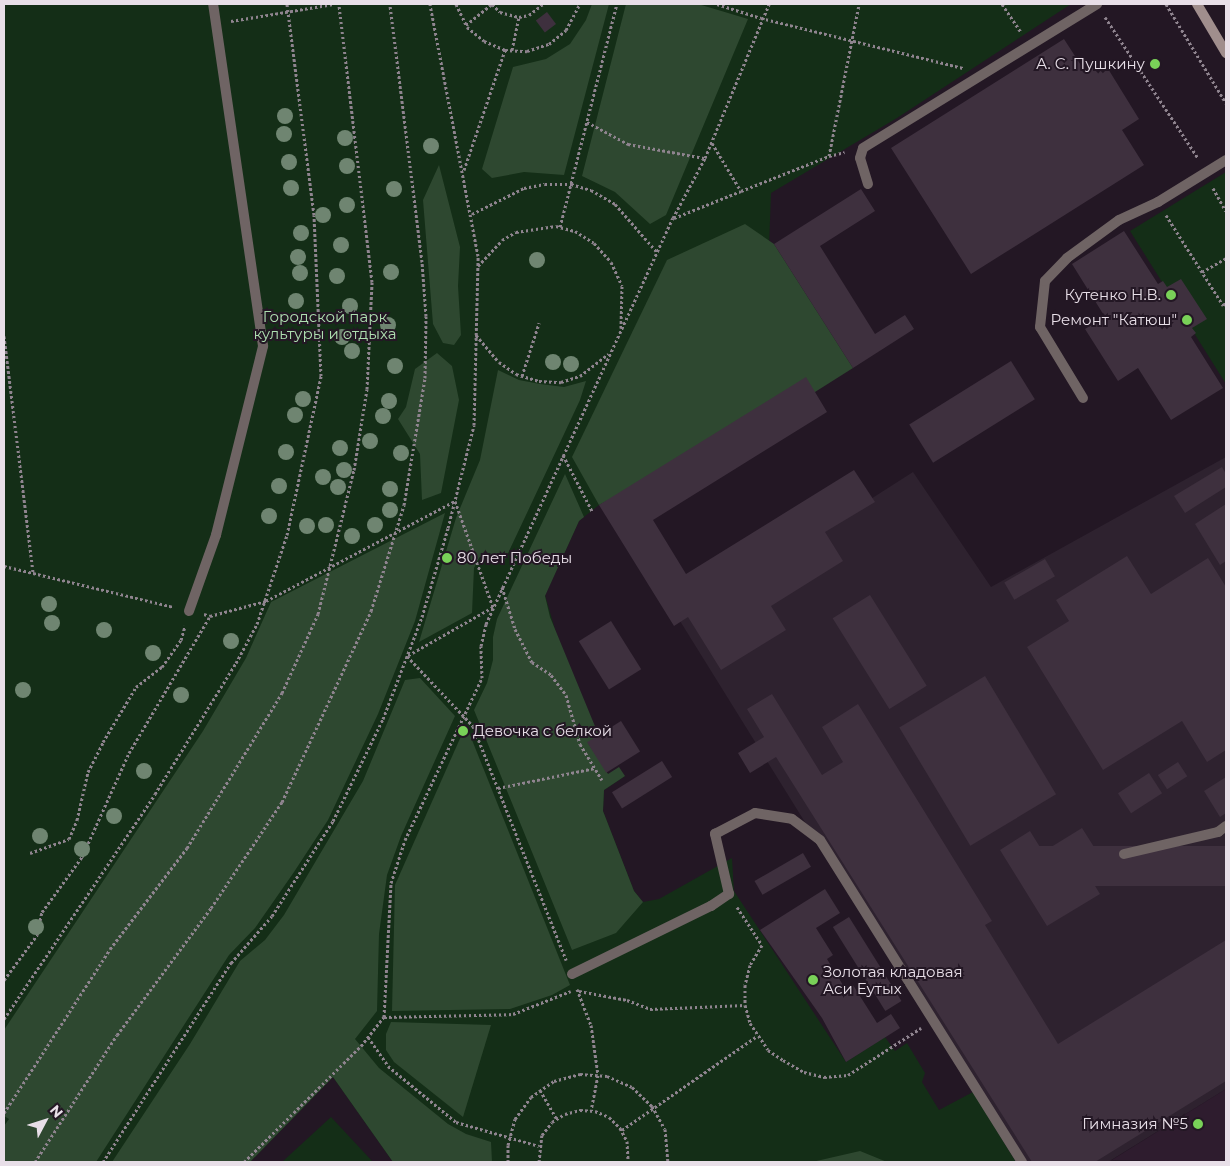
<!DOCTYPE html>
<meta charset="utf-8">
<style>
body{margin:0}
#map{position:relative;width:1230px;height:1166px;overflow:hidden;background:#231724;font-family:Montserrat,sans-serif}
div>[style]{position:absolute}
[style*='--x']{left:calc(var(--x)*1px);top:calc(var(--y)*1px);width:calc(var(--w)*1px);rotate:calc(var(--a)*1deg)}
.industrial>*{inset:0;background:#2e222f}
.built>*{inset:0;background:#2e1c2e}
.green>*{inset:0;background:#142e17}
.forest>*{inset:0;background:#2e4830}
.building>*{inset:0;background:#3e303e;transform-origin:0 0}
.path>*{height:3px;margin-top:-1.5px;transform-origin:0;background:repeating-linear-gradient(90deg,#8f848f 0 2.5px,transparent 0 5px)}
.service>*{height:10px;margin:-5px;padding:0 5px;transform-origin:5px;border-radius:5px;background:#6f6464}
.secondary>*{height:10px;margin:-5px;padding:0 5px;transform-origin:5px;border-radius:5px;background:#a08e8d}
.trees>*{width:16px;height:16px;margin:-8px;border-radius:50%;background:#6f8571}
.dots>*{width:14px;height:14px;translate:-50% -50%;box-sizing:border-box;border:2px solid #231724;border-radius:50%}
span{translate:-50% -50%;white-space:nowrap;text-align:center;line-height:1.15;-webkit-text-stroke:4px #231724;paint-order:stroke}
.poi-label{font-size:15px;color:#e8dfe8}
.right{translate:-100% -50%;text-align:right}
.left{translate:0 -50%;text-align:left}
.park-label{font-size:15px;color:#aedfb0}
.frame{position:absolute;inset:0;border:5px solid #e8dfe8;pointer-events:none}
.north{position:absolute;left:20px;top:1096px;width:50px;height:50px;-webkit-text-stroke:4px #231724;paint-order:stroke;rotate:50deg;font-size:14px;font-weight:700;line-height:20px;text-align:center;color:#e8dfe8}
.north::after{content:'';display:block;margin:auto;width:18px;height:22px;background:#e8dfe8;clip-path:polygon(50% 0,100% 100%,50% 72%,0 100%)}
</style>
<div id="map">
<div class="industrial">
<i style="clip-path:polygon(1226px 457px,1226px 1089px,1108px 1162px,1016px 1162px,680px 621px,913px 472px,991px 587px)"></i>
</div>
<div class="built">
<i style="clip-path:polygon(1226px 1089px,1226px 1162px,1112px 1160px)"></i>
</div>
<div class="green">
<i style="clip-path:polygon(4px 4px,1071px 4px,897px 118px,771px 193px,769px 248px,599px 505px,579px 521px,545px 595px,588px 743px,608px 774px,625px 776px,604px 790px,603px 811px,634px 891px,643px 902px,659px 899px,732px 858px,734px 891px,846px 1062px,885px 1037px,895px 1051px,907px 1043px,925px 1073px,922px 1082px,939px 1110px,973px 1092px,1016px 1162px,393px 1162px,333px 1077px,250px 1162px,4px 1162px)"></i>
<i style="clip-path:polygon(1226px 172px,1226px 384px,1130px 231px)"></i>
<i style="clip-path:polygon(331px 1117px,373px 1162px,282px 1162px)"></i>
</div>
<div class="forest">
<i style="clip-path:polygon(592px 4px,609px 4px,564px 175px,524px 172px,492px 178px,482px 169px,513px 67px,546px 59px,570px 44px,586px 20px)"></i>
<i style="clip-path:polygon(626px 4px,698px 4px,748px 19px,666px 215px,650px 224px,615px 192px,582px 176px)"></i>
<i style="clip-path:polygon(439px 165px,460px 247px,458px 286px,461px 335px,454px 345px,443px 343px,433px 324px,423px 200px)"></i>
<i style="clip-path:polygon(745px 224px,774px 244px,853px 368px,815px 392px,599px 505px,572px 457px,667px 260px)"></i>
<i style="clip-path:polygon(437px 353px,452px 366px,459px 400px,441px 493px,422px 500px,420px 454px,398px 419px,406px 407px,415px 369px)"></i>
<i style="clip-path:polygon(498px 370px,519px 380px,540px 384px,564px 387px,586px 381px,580px 400px,503px 564px,486px 555px,479px 558px,474px 568px,472px 613px,419px 642px,456px 518px,480px 460px)"></i>
<i style="clip-path:polygon(565px 474px,584px 517px,579px 521px,545px 596px,550px 617px,599px 736px,588px 743px,608px 774px,619px 767px,625px 776px,604px 790px,603px 811px,634px 891px,643px 902px,616px 933px,572px 950px,474px 710px,487px 683px,493px 660px,493px 637px,497px 619px)"></i>
<i style="clip-path:polygon(445px 513px,415px 621px,378px 714px,328px 820px,294px 872px,255px 928px,229px 955px,96px 1162px,4px 1162px,4px 1126px,9px 1119px,4px 1116px,4px 1030px,203px 731px,246px 658px,271px 602px)"></i>
<i style="clip-path:polygon(420px 678px,455px 716px,401px 836px,387px 875px,379px 934px,377px 1011px,355px 1039px,379px 1068px,448px 1124px,466px 1134px,491px 1142px,492px 1162px,393px 1162px,333px 1077px,250px 1162px,112px 1162px,190px 1044px,240px 961px,265px 940px,284px 915px,363px 781px,405px 680px)"></i>
<i style="clip-path:polygon(466px 725px,570px 985px,552px 995px,510px 1009px,392px 1011px,395px 885px)"></i>
<i style="clip-path:polygon(391px 1022px,491px 1025px,463px 1117px,394px 1062px,386px 1050px,386px 1034px)"></i>
<i style="clip-path:polygon(860px 1151px,887px 1162px,809px 1162px,812px 1162px)"></i>
</div>
<div class="building">
<i style="left:547px;top:12px;width:15px;height:14px;rotate:53deg"></i>
<i style="clip-path:polygon(1064px 39px,1084px 70px,1102px 59px,1139px 119px,1122px 130px,1144px 165px,971px 274px,891px 148px)"></i>
<i style="clip-path:polygon(861px 189px,875px 211px,820px 246px,875px 334px,905px 315px,914px 329px,853px 368px,774px 244px)"></i>
<i style="clip-path:polygon(1124px 231px,1158px 284px,1163px 281px,1167px 287px,1181px 279px,1207px 319px,1192px 328px,1196px 333px,1191px 337px,1223px 388px,1171px 420px,1138px 368px,1118px 381px,1085px 329px,1105px 317px,1072px 264px)"></i>
<i style="left:1011px;top:361px;width:45px;height:120px;rotate:58deg"></i>
<i style="clip-path:polygon(806px 377px,827px 412px,653px 520px,686px 574px,854px 470px,875px 502px,825px 532px,843px 561px,771px 606px,786px 630px,721px 670px,688px 617px,674px 626px,599px 505px)"></i>
<i style="clip-path:polygon(1222px 467px,1226px 474px,1226px 487px,1185px 513px,1174px 496px)"></i>
<i style="clip-path:polygon(1226px 504px,1226px 561px,1220px 565px,1195px 524px)"></i>
<i style="clip-path:polygon(1127px 556px,1151px 594px,1208px 558px,1226px 587px,1226px 750px,1207px 762px,1182px 721px,1103px 770px,1027px 647px,1069px 621px,1056px 600px)"></i>
<i style="left:1045px;top:559px;width:20px;height:47px;rotate:60deg"></i>
<i style="left:870px;top:595px;width:107px;height:44px;rotate:58deg"></i>
<i style="left:611px;top:621px;width:57px;height:38px;rotate:58deg"></i>
<i style="left:985px;top:676px;width:138px;height:100px;rotate:59deg"></i>
<i style="clip-path:polygon(772px 694px,822px 775px,843px 762px,822px 727px,858px 704px,992px 921px,985px 925px,1058px 1044px,1226px 940px,1226px 1081px,1095px 1162px,1032px 1162px,776px 757px,750px 773px,738px 753px,764px 737px,747px 709px)"></i>
<i style="left:621px;top:721px;width:36px;height:40px;rotate:58deg"></i>
<i style="left:662px;top:761px;width:19px;height:59px;rotate:58deg"></i>
<i style="left:1178px;top:762px;width:17px;height:24px;rotate:57deg"></i>
<i style="left:1149px;top:773px;width:24px;height:37px;rotate:57deg"></i>
<i style="clip-path:polygon(1226px 777px,1226px 813px,1220px 817px,1204px 791px)"></i>
<i style="clip-path:polygon(1082px 828px,1101px 858px,1084px 868px,1100px 894px,1047px 926px,1000px 850px,1030px 831px,1043px 852px)"></i>
<i style="left:1226px;top:846px;width:40px;height:195px;rotate:90deg"></i>
<i style="left:803px;top:853px;width:16px;height:56px;rotate:60deg"></i>
<i style="clip-path:polygon(825px 889px,840px 913px,816px 928px,833px 955px,827px 959px,846px 990px,853px 985px,877px 1023px,891px 1014px,900px 1028px,846px 1062px,822px 1018px,760px 930px)"></i>
<i style="left:849px;top:917px;width:99px;height:19px;rotate:58deg"></i>
</div>
<div class="path">
<i style="--x:456;--y:4;--w:25;--a:64"></i>
<i style="--x:467;--y:27;--w:22;--a:39"></i>
<i style="--x:484;--y:41;--w:23;--a:23"></i>
<i style="--x:505;--y:50;--w:22;--a:3"></i>
<i style="--x:527;--y:51;--w:23;--a:-18"></i>
<i style="--x:549;--y:44;--w:22;--a:-39"></i>
<i style="--x:566;--y:30;--w:30;--a:-62"></i>
<i style="--x:492;--y:4;--w:11;--a:45"></i>
<i style="--x:500;--y:12;--w:20;--a:15"></i>
<i style="--x:519;--y:17;--w:10;--a:-11"></i>
<i style="--x:529;--y:15;--w:18;--a:-38"></i>
<i style="--x:717;--y:4;--w:46;--a:17.7"></i>
<i style="--x:761;--y:18;--w:208;--a:13.9"></i>
<i style="--x:1002;--y:4;--w:34;--a:56"></i>
<i style="--x:1166;--y:4;--w:116;--a:58.8"></i>
<i style="--x:1105;--y:17;--w:169;--a:56.6"></i>
<i style="--x:231;--y:21;--w:104;--a:-9.4"></i>
<i style="--x:466;--y:25;--w:33;--a:-39"></i>
<i style="--x:512;--y:50;--w:34;--a:-78"></i>
<i style="--x:587;--y:122;--w:47;--a:28.2"></i>
<i style="--x:628;--y:144;--w:77;--a:10.4"></i>
<i style="--x:712;--y:143;--w:56;--a:58.9"></i>
<i style="--x:741;--y:191;--w:95;--a:-21.7"></i>
<i style="--x:829;--y:156;--w:155;--a:-78.8"></i>
<i style="--x:829;--y:156;--w:16;--a:-14"></i>
<i style="--x:464;--y:170;--w:127;--a:-71.1"></i>
<i style="--x:1213;--y:188;--w:26;--a:61"></i>
<i style="--x:472;--y:214;--w:58;--a:-26.6"></i>
<i style="--x:524;--y:188;--w:21;--a:-11"></i>
<i style="--x:545;--y:184;--w:26;--a:0"></i>
<i style="--x:571;--y:184;--w:21;--a:17"></i>
<i style="--x:591;--y:190;--w:28;--a:30"></i>
<i style="--x:615;--y:204;--w:64;--a:48.8"></i>
<i style="--x:1166;--y:215;--w:107;--a:57.7"></i>
<i style="--x:1223;--y:305;--w:4;--a:-34"></i>
<i style="--x:674;--y:218;--w:72;--a:-21.9"></i>
<i style="--x:560;--y:227;--w:230;--a:-75.7"></i>
<i style="--x:478;--y:266;--w:35;--a:-47"></i>
<i style="--x:502;--y:240;--w:16;--a:-30"></i>
<i style="--x:516;--y:232;--w:40;--a:-8.5"></i>
<i style="--x:556;--y:226;--w:20;--a:15"></i>
<i style="--x:575;--y:231;--w:22;--a:32"></i>
<i style="--x:594;--y:243;--w:25;--a:48"></i>
<i style="--x:611;--y:262;--w:26;--a:65"></i>
<i style="--x:622;--y:286;--w:42;--a:91.4"></i>
<i style="--x:1202;--y:272;--w:28;--a:-30"></i>
<i style="--x:476;--y:335;--w:35;--a:50"></i>
<i style="--x:499;--y:362;--w:21;--a:35"></i>
<i style="--x:516;--y:374;--w:24;--a:17"></i>
<i style="--x:539;--y:381;--w:22;--a:3"></i>
<i style="--x:561;--y:382;--w:20;--a:-18"></i>
<i style="--x:580;--y:376;--w:36;--a:-38"></i>
<i style="--x:4;--y:336;--w:239;--a:83"></i>
<i style="--x:522;--y:376;--w:56;--a:-72.2"></i>
<i style="--x:563;--y:455;--w:63;--a:62.6"></i>
<i style="--x:4;--y:566;--w:174;--a:13.6"></i>
<i style="--x:502;--y:587;--w:44;--a:72.8"></i>
<i style="--x:515;--y:629;--w:37;--a:63"></i>
<i style="--x:532;--y:662;--w:23;--a:34"></i>
<i style="--x:551;--y:675;--w:25;--a:53"></i>
<i style="--x:566;--y:695;--w:51;--a:74.1"></i>
<i style="--x:580;--y:744;--w:42;--a:58.6"></i>
<i style="--x:204;--y:614;--w:6;--a:18"></i>
<i style="--x:210;--y:616;--w:58;--a:-15"></i>
<i style="--x:266;--y:601;--w:214;--a:-27.9"></i>
<i style="--x:455;--y:501;--w:113;--a:70.3"></i>
<i style="--x:493;--y:607;--w:99;--a:150.3"></i>
<i style="--x:407;--y:656;--w:96;--a:46.7"></i>
<i style="--x:473;--y:726;--w:252;--a:68.3"></i>
<i style="--x:498;--y:788;--w:99;--a:-11.7"></i>
<i style="--x:30;--y:853;--w:41;--a:-19.7"></i>
<i style="--x:69;--y:839;--w:21;--a:-67"></i>
<i style="--x:77;--y:820;--w:49;--a:-77.1"></i>
<i style="--x:88;--y:772;--w:34;--a:-63"></i>
<i style="--x:103;--y:742;--w:64;--a:-59"></i>
<i style="--x:136;--y:687;--w:33;--a:-38"></i>
<i style="--x:162;--y:667;--w:33;--a:-55"></i>
<i style="--x:181;--y:640;--w:15;--a:-74"></i>
<i style="--x:737;--y:907;--w:45;--a:56.7"></i>
<i style="--x:762;--y:945;--w:23;--a:121"></i>
<i style="--x:750;--y:965;--w:21;--a:104"></i>
<i style="--x:745;--y:985;--w:20;--a:90"></i>
<i style="--x:745;--y:1005;--w:19;--a:74"></i>
<i style="--x:750;--y:1023;--w:32;--a:56"></i>
<i style="--x:768;--y:1050;--w:18;--a:34"></i>
<i style="--x:783;--y:1060;--w:24;--a:30"></i>
<i style="--x:804;--y:1072;--w:21;--a:14"></i>
<i style="--x:824;--y:1077;--w:24;--a:-5"></i>
<i style="--x:848;--y:1075;--w:87;--a:-32.8"></i>
<i style="--x:4;--y:980;--w:56;--a:-53.7"></i>
<i style="--x:37;--y:935;--w:24;--a:-78"></i>
<i style="--x:42;--y:912;--w:68;--a:-54"></i>
<i style="--x:82;--y:857;--w:114;--a:-65.7"></i>
<i style="--x:129;--y:753;--w:159;--a:-59.4"></i>
<i style="--x:577;--y:989;--w:39;--a:69"></i>
<i style="--x:591;--y:1025;--w:50;--a:82"></i>
<i style="--x:598;--y:1075;--w:36;--a:101"></i>
<i style="--x:579;--y:991;--w:49;--a:10.6"></i>
<i style="--x:627;--y:1000;--w:25;--a:21"></i>
<i style="--x:650;--y:1009;--w:95;--a:-2.4"></i>
<i style="--x:384;--y:1017;--w:129;--a:-1.3"></i>
<i style="--x:513;--y:1014;--w:62;--a:-21.6"></i>
<i style="--x:4;--y:1019;--w:271;--a:-56.1"></i>
<i style="--x:155;--y:794;--w:154;--a:-58.3"></i>
<i style="--x:236;--y:663;--w:44;--a:-61.7"></i>
<i style="--x:257;--y:624;--w:94;--a:-71.4"></i>
<i style="--x:287;--y:535;--w:163;--a:-77.9"></i>
<i style="--x:321;--y:376;--w:161;--a:-92.5"></i>
<i style="--x:314;--y:215;--w:213;--a:-97.3"></i>
<i style="--x:368;--y:1037;--w:35;--a:55"></i>
<i style="--x:388;--y:1066;--w:88;--a:39.5"></i>
<i style="--x:456;--y:1122;--w:86;--a:16.1"></i>
<i style="--x:540;--y:1090;--w:34;--a:60"></i>
<i style="--x:4;--y:1113;--w:195;--a:-57.1"></i>
<i style="--x:110;--y:949;--w:127;--a:-52.7"></i>
<i style="--x:187;--y:848;--w:182;--a:-58.5"></i>
<i style="--x:282;--y:693;--w:87;--a:-65.5"></i>
<i style="--x:318;--y:614;--w:148;--a:-76"></i>
<i style="--x:354;--y:470;--w:82;--a:-80.9"></i>
<i style="--x:367;--y:389;--w:107;--a:-87.3"></i>
<i style="--x:372;--y:282;--w:280;--a:-96.8"></i>
<i style="--x:622;--y:1130;--w:165;--a:-34.8"></i>
<i style="--x:35;--y:1162;--w:151;--a:-57.2"></i>
<i style="--x:117;--y:1035;--w:158;--a:-53.5"></i>
<i style="--x:211;--y:908;--w:128;--a:-56.2"></i>
<i style="--x:282;--y:802;--w:211;--a:-65"></i>
<i style="--x:371;--y:611;--w:111;--a:-72.7"></i>
<i style="--x:404;--y:505;--w:129;--a:-80.6"></i>
<i style="--x:425;--y:378;--w:62;--a:-89.1"></i>
<i style="--x:426;--y:316;--w:54;--a:-94.2"></i>
<i style="--x:422;--y:262;--w:260;--a:-97.1"></i>
<i style="--x:103;--y:1162;--w:237;--a:-57.3"></i>
<i style="--x:231;--y:963;--w:62;--a:-48.9"></i>
<i style="--x:272;--y:916;--w:113;--a:-57.3"></i>
<i style="--x:333;--y:821;--w:114;--a:-63.9"></i>
<i style="--x:383;--y:719;--w:109;--a:-69.1"></i>
<i style="--x:422;--y:617;--w:93;--a:-73.7"></i>
<i style="--x:448;--y:528;--w:106;--a:-75.8"></i>
<i style="--x:474;--y:425;--w:169;--a:-88.6"></i>
<i style="--x:478;--y:256;--w:257;--a:-100.8"></i>
<i style="--x:244;--y:1162;--w:165;--a:-44.8"></i>
<i style="--x:361;--y:1046;--w:37;--a:-52"></i>
<i style="--x:384;--y:1017;--w:134;--a:-87"></i>
<i style="--x:391;--y:883;--w:45;--a:-72"></i>
<i style="--x:405;--y:840;--w:179;--a:-64.6"></i>
<i style="--x:482;--y:678;--w:32;--a:-92"></i>
<i style="--x:481;--y:646;--w:23;--a:-77"></i>
<i style="--x:486;--y:624;--w:447;--a:-65.3"></i>
<i style="--x:673;--y:218;--w:68;--a:-61.9"></i>
<i style="--x:705;--y:158;--w:167;--a:-67.4"></i>
<i style="--x:508;--y:1162;--w:17;--a:-90"></i>
<i style="--x:508;--y:1145;--w:27;--a:-75"></i>
<i style="--x:515;--y:1119;--w:27;--a:-54"></i>
<i style="--x:531;--y:1097;--w:28;--a:-35"></i>
<i style="--x:554;--y:1081;--w:27;--a:-15"></i>
<i style="--x:580;--y:1074;--w:27;--a:4"></i>
<i style="--x:607;--y:1076;--w:27;--a:24"></i>
<i style="--x:632;--y:1087;--w:28;--a:44"></i>
<i style="--x:652;--y:1106;--w:26;--a:61"></i>
<i style="--x:665;--y:1129;--w:33;--a:85"></i>
<i style="--x:539;--y:1162;--w:27;--a:-84"></i>
<i style="--x:542;--y:1135;--w:16;--a:-52"></i>
<i style="--x:552;--y:1122;--w:15;--a:-32"></i>
<i style="--x:565;--y:1114;--w:16;--a:-15"></i>
<i style="--x:580;--y:1110;--w:15;--a:4"></i>
<i style="--x:595;--y:1111;--w:15;--a:23"></i>
<i style="--x:609;--y:1117;--w:16;--a:45"></i>
<i style="--x:620;--y:1128;--w:15;--a:62"></i>
<i style="--x:627;--y:1141;--w:21;--a:87"></i>
</div>
<div class="service">
<i style="--x:868;--y:184;--w:27;--a:-107"></i>
<i style="--x:860;--y:158;--w:10;--a:-73"></i>
<i style="--x:863;--y:148;--w:275;--a:-31.6"></i>
<i style="--x:1083;--y:398;--w:83;--a:-121.2"></i>
<i style="--x:1040;--y:327;--w:46;--a:-83.8"></i>
<i style="--x:1045;--y:281;--w:32;--a:-46"></i>
<i style="--x:1067;--y:258;--w:64;--a:-36.2"></i>
<i style="--x:1119;--y:220;--w:43;--a:-24.8"></i>
<i style="--x:1158;--y:202;--w:80;--a:-31.7"></i>
<i style="--x:189;--y:611;--w:81;--a:-70.4"></i>
<i style="--x:216;--y:535;--w:195;--a:-76"></i>
<i style="--x:263;--y:346;--w:346;--a:-98.3"></i>
<i style="--x:1124;--y:854;--w:97;--a:-13.2"></i>
<i style="--x:1218;--y:832;--w:10;--a:-37"></i>
<i style="--x:572;--y:974;--w:155;--a:-26.1"></i>
<i style="--x:711;--y:906;--w:22;--a:-34"></i>
<i style="--x:729;--y:894;--w:62;--a:-103.1"></i>
<i style="--x:715;--y:834;--w:45;--a:-27.7"></i>
<i style="--x:755;--y:813;--w:37;--a:9"></i>
<i style="--x:792;--y:819;--w:35;--a:37"></i>
<i style="--x:820;--y:840;--w:380;--a:57.9"></i>
</div>
<div class="secondary">
<i style="--x:1197;--y:4;--w:57;--a:59.4"></i>
</div>
<div class="trees">
<i style="left:285px;top:116px"></i>
<i style="left:284px;top:134px"></i>
<i style="left:345px;top:138px"></i>
<i style="left:431px;top:146px"></i>
<i style="left:289px;top:162px"></i>
<i style="left:347px;top:166px"></i>
<i style="left:291px;top:188px"></i>
<i style="left:394px;top:189px"></i>
<i style="left:347px;top:205px"></i>
<i style="left:323px;top:215px"></i>
<i style="left:301px;top:233px"></i>
<i style="left:341px;top:245px"></i>
<i style="left:298px;top:257px"></i>
<i style="left:537px;top:260px"></i>
<i style="left:391px;top:272px"></i>
<i style="left:300px;top:273px"></i>
<i style="left:337px;top:276px"></i>
<i style="left:296px;top:301px"></i>
<i style="left:350px;top:306px"></i>
<i style="left:388px;top:325px"></i>
<i style="left:342px;top:337px"></i>
<i style="left:352px;top:351px"></i>
<i style="left:553px;top:362px"></i>
<i style="left:571px;top:364px"></i>
<i style="left:395px;top:366px"></i>
<i style="left:303px;top:399px"></i>
<i style="left:389px;top:401px"></i>
<i style="left:295px;top:415px"></i>
<i style="left:383px;top:416px"></i>
<i style="left:370px;top:441px"></i>
<i style="left:340px;top:448px"></i>
<i style="left:286px;top:452px"></i>
<i style="left:401px;top:453px"></i>
<i style="left:344px;top:470px"></i>
<i style="left:323px;top:477px"></i>
<i style="left:279px;top:486px"></i>
<i style="left:338px;top:487px"></i>
<i style="left:390px;top:489px"></i>
<i style="left:390px;top:510px"></i>
<i style="left:269px;top:516px"></i>
<i style="left:326px;top:525px"></i>
<i style="left:375px;top:525px"></i>
<i style="left:307px;top:526px"></i>
<i style="left:352px;top:536px"></i>
<i style="left:49px;top:604px"></i>
<i style="left:52px;top:623px"></i>
<i style="left:104px;top:630px"></i>
<i style="left:231px;top:641px"></i>
<i style="left:153px;top:653px"></i>
<i style="left:23px;top:690px"></i>
<i style="left:181px;top:695px"></i>
<i style="left:144px;top:771px"></i>
<i style="left:114px;top:816px"></i>
<i style="left:40px;top:836px"></i>
<i style="left:82px;top:849px"></i>
<i style="left:36px;top:927px"></i>
</div>
<div class="dots">
<i style="left:1155px;top:64px;background:#79d158"></i>
<i style="left:1171px;top:295px;background:#79d158"></i>
<i style="left:1187px;top:320px;background:#79d158"></i>
<i style="left:447px;top:558px;background:#79d158"></i>
<i style="left:463px;top:731px;background:#79d158"></i>
<i style="left:813px;top:980px;background:#79d158"></i>
<i style="left:1198px;top:1124px;background:#79d158"></i>
</div>
<div class="poi-label">
<span class="right" style="left:1145px;top:64px">А. С. Пушкину</span>
<span class="right" style="left:1161px;top:295px">Кутенко Н.В.</span>
<span class="right" style="left:1177px;top:320px">Ремонт "Катюш"</span>
<span class="left" style="left:457px;top:558px">80 лет Победы</span>
<span class="left" style="left:473px;top:731px">Девочка с белкой</span>
<span class="left" style="left:823px;top:980px">Золотая кладовая<br>Аси Еутых</span>
<span class="right" style="left:1188px;top:1124px">Гимназия №5</span>
</div>
<div class="park-label">
<span style="left:325px;top:325px">Городской парк<br>культуры и отдыха</span>
</div>
<div class="frame"></div>
<div class="north">N</div>
</div>
